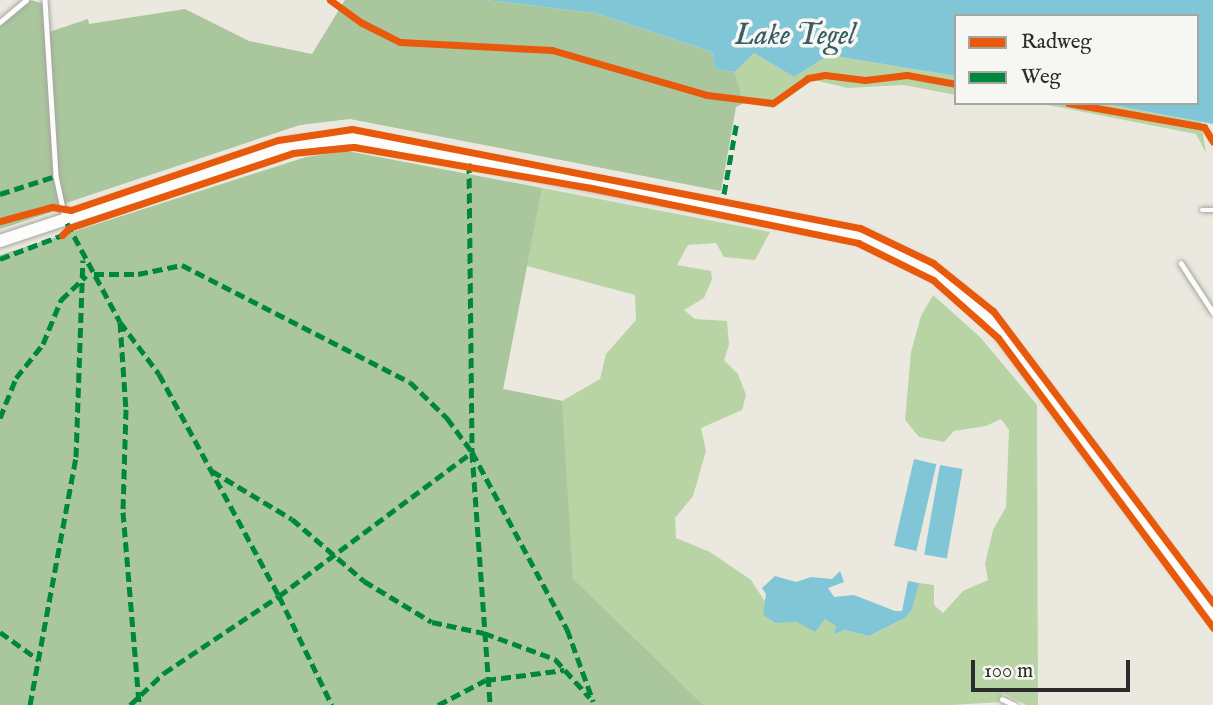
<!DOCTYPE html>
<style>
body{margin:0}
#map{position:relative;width:1213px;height:705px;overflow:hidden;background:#eae8df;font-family:"IM FELL English",serif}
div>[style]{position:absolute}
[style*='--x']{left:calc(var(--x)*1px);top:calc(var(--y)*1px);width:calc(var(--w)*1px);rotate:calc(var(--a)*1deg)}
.green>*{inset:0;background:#b8d4a5}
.forest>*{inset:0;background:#a9c69d}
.water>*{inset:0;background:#81c6d6;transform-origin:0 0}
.roads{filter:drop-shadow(0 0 2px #a5a49f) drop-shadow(0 0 2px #a5a49f)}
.service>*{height:4.5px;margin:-2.25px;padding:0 2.25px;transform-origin:2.25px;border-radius:2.25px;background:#fcfcfa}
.secondary>*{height:12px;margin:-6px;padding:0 6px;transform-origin:6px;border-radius:6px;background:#fcfcfa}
.quiet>*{height:5px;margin-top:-2.5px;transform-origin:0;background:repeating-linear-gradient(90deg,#00873e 0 10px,transparent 0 15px)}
.cycleway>*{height:7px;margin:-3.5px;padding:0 3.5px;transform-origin:3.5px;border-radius:3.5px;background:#e8590c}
span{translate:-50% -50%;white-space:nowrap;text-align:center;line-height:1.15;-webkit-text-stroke:7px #f6f6f2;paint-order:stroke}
.water-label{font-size:30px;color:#395c65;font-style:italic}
.legend{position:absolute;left:954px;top:14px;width:245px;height:91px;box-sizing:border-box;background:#f6f6f2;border:2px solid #a5a5a2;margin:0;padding:9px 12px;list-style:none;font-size:21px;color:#2b2b2b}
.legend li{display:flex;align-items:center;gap:14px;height:35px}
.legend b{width:35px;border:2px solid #a5a5a2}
.scale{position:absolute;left:971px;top:660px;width:159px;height:32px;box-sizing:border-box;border:4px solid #2b2b2b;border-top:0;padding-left:9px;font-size:21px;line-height:24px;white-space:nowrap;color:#2b2b2b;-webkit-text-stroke:5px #f6f6f2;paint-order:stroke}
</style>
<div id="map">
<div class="green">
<i style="clip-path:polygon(754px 53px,794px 77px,829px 55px,956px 76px,956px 95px,904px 85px,848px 88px,813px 80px,773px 108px,744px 103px,735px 72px)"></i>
<i style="clip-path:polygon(1038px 103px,1102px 103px,1201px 122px,1206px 153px,1196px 134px)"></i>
<i style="clip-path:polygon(evenodd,542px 188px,770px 232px,755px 260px,724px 257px,716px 243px,688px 245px,677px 265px,711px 271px,712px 279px,704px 298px,684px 310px,695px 319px,727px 321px,729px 345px,724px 360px,738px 374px,746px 395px,742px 410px,701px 428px,706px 451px,693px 496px,675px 518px,676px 538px,710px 552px,751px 580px,766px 603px,798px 622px,817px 625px,825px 619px,837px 626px,834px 633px,843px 630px,869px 636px,905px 618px,919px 583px,934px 585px,934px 605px,943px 613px,963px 591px,988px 580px,985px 564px,993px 530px,1006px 507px,1009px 430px,1001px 419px,986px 426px,954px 431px,944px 442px,919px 437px,905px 420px,911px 352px,921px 316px,933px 295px,980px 337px,1037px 405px,1038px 705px,1026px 705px,1003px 693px,1001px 702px,951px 705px,0 705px,0 306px,538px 205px,542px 188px,527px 266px,635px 295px,636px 320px,606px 354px,600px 379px,562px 401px,503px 389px,527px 266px)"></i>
</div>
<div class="forest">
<i style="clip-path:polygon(30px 0,44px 4px,49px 32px,88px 19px,89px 24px,185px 9px,249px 41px,312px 54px,345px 0,486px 0,595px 13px,712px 52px,715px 69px,735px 72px,744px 103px,736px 107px,721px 191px,350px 119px,300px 125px,66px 203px,67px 207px,0 229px,0 26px)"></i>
<i style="clip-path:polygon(347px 151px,542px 188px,503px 389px,562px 401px,573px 579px,703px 705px,0 705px,0 255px,306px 157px)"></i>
</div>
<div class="water">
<i style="clip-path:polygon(486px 0,1213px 0,1213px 124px,1102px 103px,1197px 103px,1197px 16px,956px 16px,956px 76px,829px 55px,794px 77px,754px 53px,735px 72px,715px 69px,712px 52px,595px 13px)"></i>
<i style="left:914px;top:459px;width:23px;height:89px;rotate:13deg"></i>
<i style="left:940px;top:465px;width:23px;height:91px;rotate:10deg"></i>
<i style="clip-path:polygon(840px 571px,844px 582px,828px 588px,834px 597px,854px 595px,895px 611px,902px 611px,908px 581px,919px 583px,912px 609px,905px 618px,869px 636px,844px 630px,834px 634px,836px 626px,825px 619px,815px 632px,797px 622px,776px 623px,763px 615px,766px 594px,762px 588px,775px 576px,796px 582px,811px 577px,832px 579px)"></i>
</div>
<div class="roads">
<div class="service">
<i style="--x:45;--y:0;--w:176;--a:86.4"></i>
<i style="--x:56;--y:176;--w:43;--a:77.9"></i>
<i style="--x:0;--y:22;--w:34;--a:-40"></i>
<i style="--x:1202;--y:210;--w:11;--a:0"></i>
<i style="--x:1181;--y:263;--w:59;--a:56.9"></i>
<i style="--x:1002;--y:699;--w:14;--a:25"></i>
</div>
<div class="secondary">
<i style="--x:0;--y:241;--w:310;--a:-18.3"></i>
<i style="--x:294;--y:144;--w:57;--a:-6"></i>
<i style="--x:351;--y:138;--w:519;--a:10.88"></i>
<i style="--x:861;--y:236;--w:76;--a:25.9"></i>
<i style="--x:929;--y:269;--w:75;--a:38.5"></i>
<i style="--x:988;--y:316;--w:375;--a:53.1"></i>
</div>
</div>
<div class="quiet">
<i style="--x:469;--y:163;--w:289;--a:89.4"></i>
<i style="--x:472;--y:452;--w:254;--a:85.9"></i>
<i style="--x:0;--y:194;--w:59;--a:-17.8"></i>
<i style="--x:724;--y:194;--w:74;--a:-79.9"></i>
<i style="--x:67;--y:223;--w:112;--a:61.8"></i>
<i style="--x:120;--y:322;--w:65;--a:53.1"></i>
<i style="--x:159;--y:374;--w:252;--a:61.6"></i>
<i style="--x:279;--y:596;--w:121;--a:64.1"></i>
<i style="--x:0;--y:259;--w:73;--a:-20.9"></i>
<i style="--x:94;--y:274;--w:44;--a:0"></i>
<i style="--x:138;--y:274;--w:45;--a:-11.6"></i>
<i style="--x:182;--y:265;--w:256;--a:27.2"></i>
<i style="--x:410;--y:382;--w:52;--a:44.2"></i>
<i style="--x:447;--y:418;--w:42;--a:53.7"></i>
<i style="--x:472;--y:452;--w:201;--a:61.8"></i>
<i style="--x:567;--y:629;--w:77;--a:70.1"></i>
<i style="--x:120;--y:322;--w:87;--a:86.1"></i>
<i style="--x:126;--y:409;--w:103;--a:91.7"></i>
<i style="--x:123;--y:512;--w:191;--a:85.2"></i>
<i style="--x:0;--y:418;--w:43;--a:-68.2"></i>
<i style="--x:16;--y:378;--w:43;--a:-51.5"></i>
<i style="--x:43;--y:344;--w:48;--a:-67.8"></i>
<i style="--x:61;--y:300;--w:35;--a:-44"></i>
<i style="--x:212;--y:471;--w:93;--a:31"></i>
<i style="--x:292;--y:519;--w:95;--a:40.7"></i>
<i style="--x:364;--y:581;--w:79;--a:31.1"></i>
<i style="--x:432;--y:622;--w:53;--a:11.9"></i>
<i style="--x:484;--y:633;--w:76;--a:20.1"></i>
<i style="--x:555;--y:659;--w:52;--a:48.1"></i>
<i style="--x:0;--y:632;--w:48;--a:35.7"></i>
<i style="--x:30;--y:705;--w:252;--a:-79.5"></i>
<i style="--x:76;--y:457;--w:197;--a:-88"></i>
<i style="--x:130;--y:705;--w:47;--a:-43.3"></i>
<i style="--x:164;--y:673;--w:138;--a:-33.8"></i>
<i style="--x:279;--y:596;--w:241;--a:-36.7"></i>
<i style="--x:438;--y:705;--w:54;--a:-27.5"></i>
<i style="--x:486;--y:680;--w:79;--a:-7.3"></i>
</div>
<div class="cycleway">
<i style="--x:330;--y:0;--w:39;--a:36"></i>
<i style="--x:362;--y:23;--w:42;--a:26.6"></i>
<i style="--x:400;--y:42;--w:152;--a:3"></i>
<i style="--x:552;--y:50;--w:161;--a:16.2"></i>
<i style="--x:707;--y:95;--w:66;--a:6.9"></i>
<i style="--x:773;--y:103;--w:43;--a:-35.5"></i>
<i style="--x:808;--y:78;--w:17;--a:-10"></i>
<i style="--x:825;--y:75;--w:40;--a:7.1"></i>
<i style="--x:865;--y:80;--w:42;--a:-6.8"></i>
<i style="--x:907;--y:75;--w:50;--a:10.4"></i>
<i style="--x:1068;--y:103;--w:138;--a:10"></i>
<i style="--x:1204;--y:127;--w:17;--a:59"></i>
<i style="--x:0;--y:221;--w:54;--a:-15.1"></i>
<i style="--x:52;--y:207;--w:19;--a:9"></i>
<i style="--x:71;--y:210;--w:219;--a:-18.7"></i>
<i style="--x:278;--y:140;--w:75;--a:-8.5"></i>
<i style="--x:352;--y:129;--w:518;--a:11.03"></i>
<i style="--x:860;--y:228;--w:81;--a:25.6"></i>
<i style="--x:933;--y:263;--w:77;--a:38.7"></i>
<i style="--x:993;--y:311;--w:366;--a:53"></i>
<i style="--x:62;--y:235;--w:10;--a:-45"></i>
<i style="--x:69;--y:228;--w:236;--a:-18.5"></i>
<i style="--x:293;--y:153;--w:61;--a:-5.6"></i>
<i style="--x:354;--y:147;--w:241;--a:9.8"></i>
<i style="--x:591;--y:188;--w:273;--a:11.6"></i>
<i style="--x:858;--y:243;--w:84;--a:26.3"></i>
<i style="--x:933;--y:280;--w:87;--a:41.7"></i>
<i style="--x:998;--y:338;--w:361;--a:53.4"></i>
</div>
<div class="water-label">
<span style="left:795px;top:36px">Lake Tegel</span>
</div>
<ul class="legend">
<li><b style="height:9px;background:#e8590c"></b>Radweg</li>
<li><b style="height:9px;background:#00873e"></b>Weg</li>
</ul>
<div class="scale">100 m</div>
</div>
